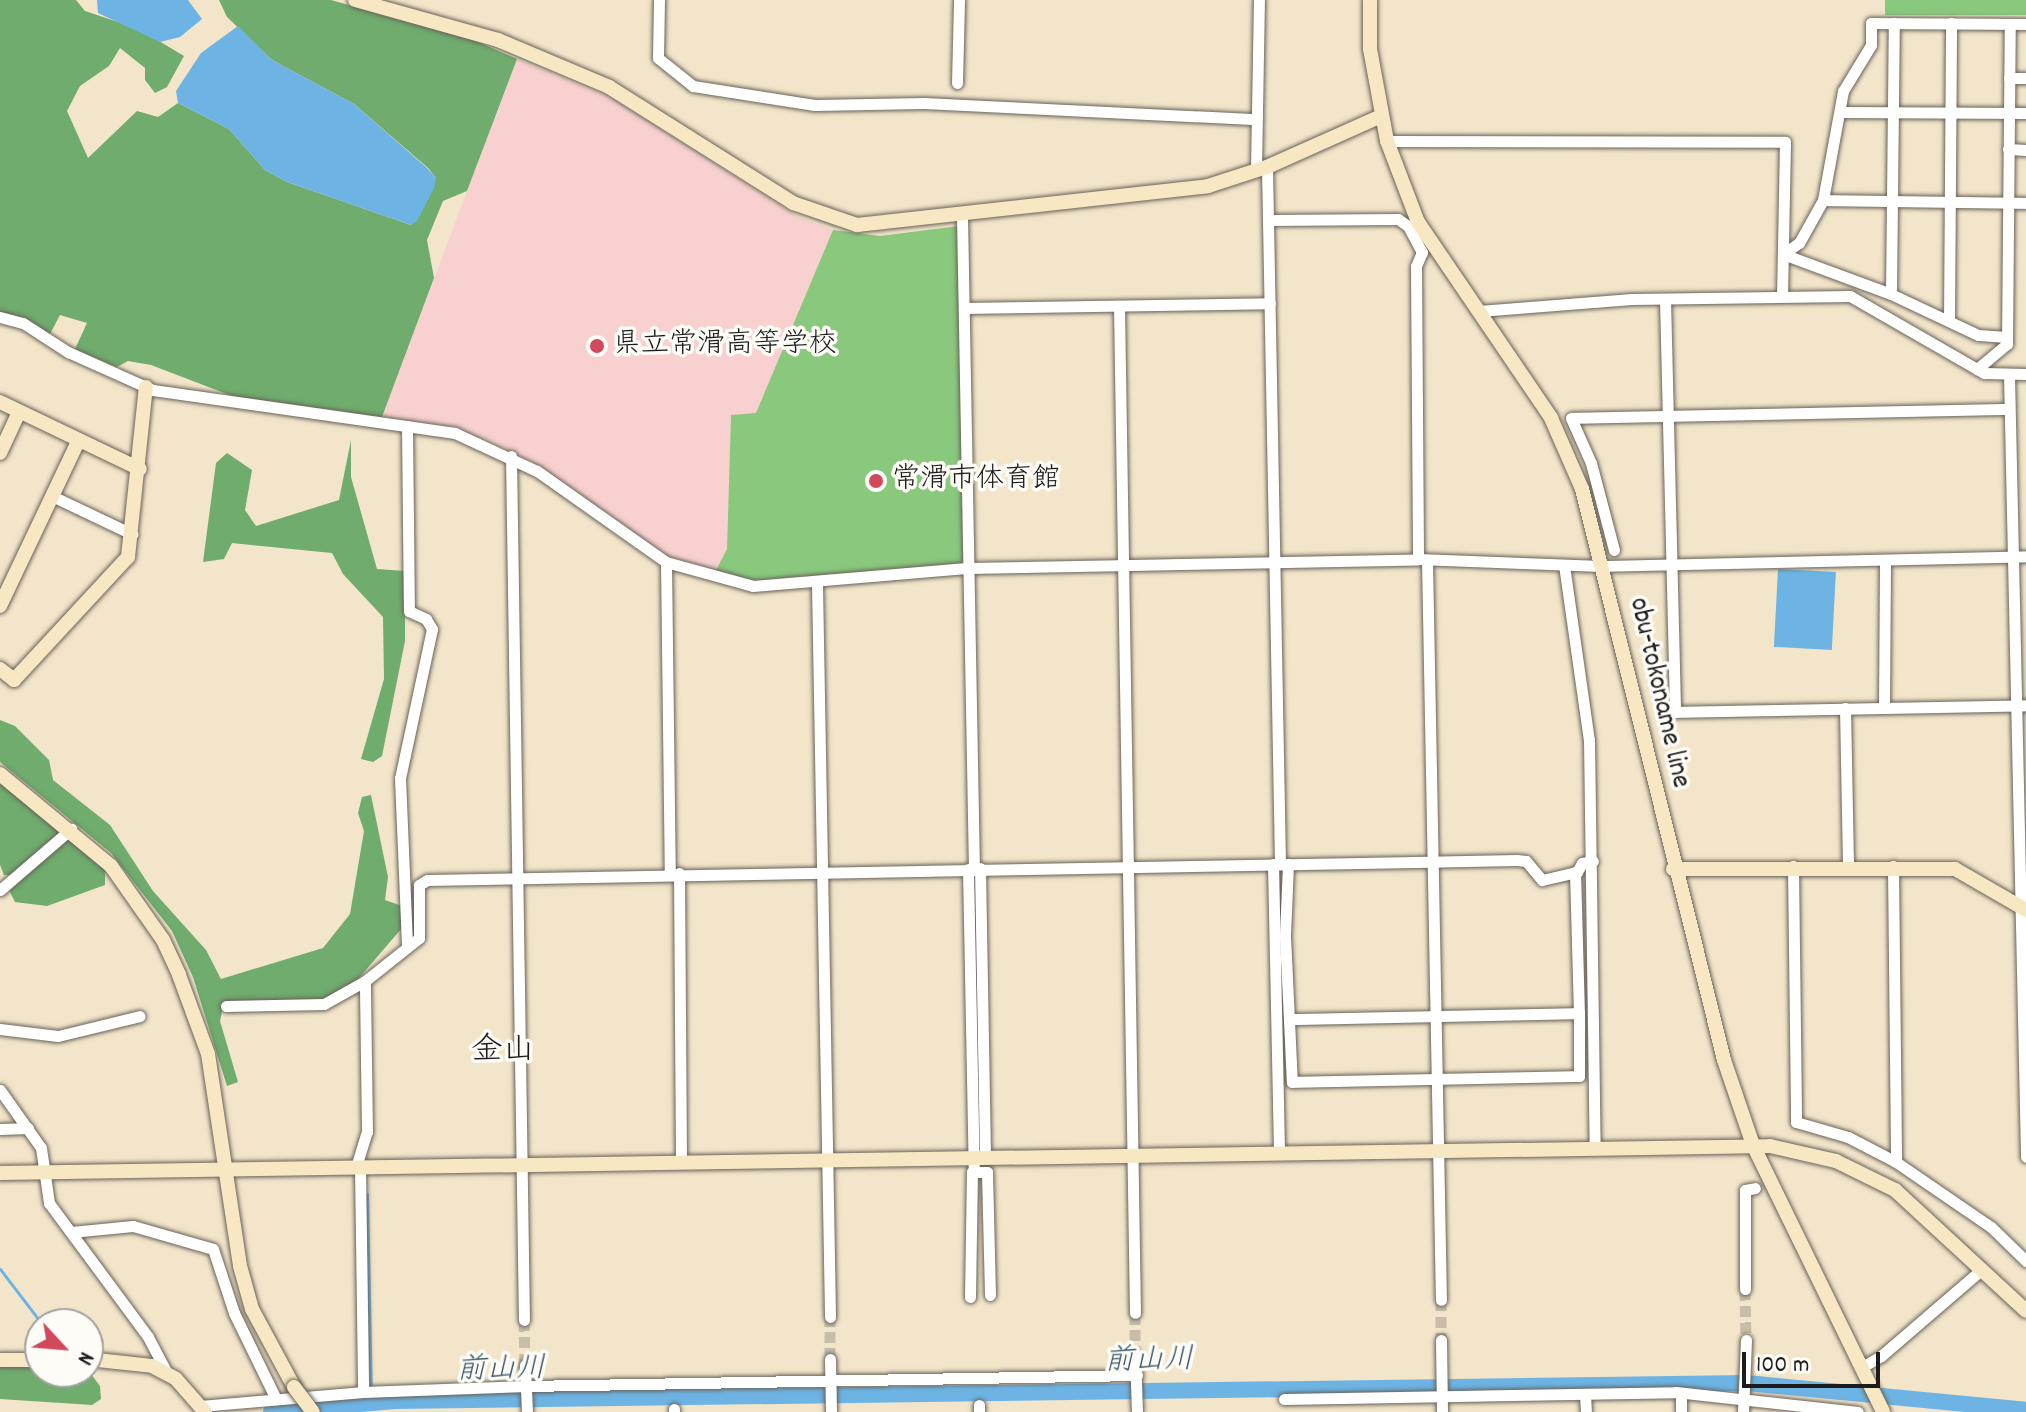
<!DOCTYPE html>
<meta charset="utf-8">
<style>
body{margin:0}
#map{position:relative;width:2026px;height:1412px;overflow:hidden;background:#f3e5ca;font-family:Dekko,"Klee One",sans-serif}
div>[style]{position:absolute}
[style*='--x']{left:calc(var(--x)*1px);top:calc(var(--y)*1px);width:calc(var(--w)*1px);rotate:calc(var(--a)*1deg)}
.built>*{inset:0;background:#f7d0cf}
.green>*{inset:0;background:#8ac87e;transform-origin:0 0}
.forest>*{inset:0;background:#6fac6d}
.water>*{inset:0;background:#6db4e4;transform-origin:0 0}
.stream>*{height:3px;margin:-1.5px;padding:0 1.5px;transform-origin:1.5px;border-radius:1.5px;background:#6db4e4}
.river>*{height:16px;margin:-8px;padding:0 8px;transform-origin:8px;border-radius:8px;background:#6db4e4}
.street-tunnel>*{height:11px;margin-top:-5.5px;transform-origin:0;background:repeating-linear-gradient(90deg,#c8bda7 0 11px,transparent 0 16.5px)}
.roads{filter:drop-shadow(0 0 2px #676259) drop-shadow(0 0 2px #676259)}
.street>*{height:11px;margin:-5.5px;padding:0 5.5px;transform-origin:5.5px;border-radius:5.5px;background:#fff}
.secondary>*{height:14px;margin:-7px;padding:0 7px;transform-origin:7px;border-radius:7px;background:#f7e8c3}
.bridges{filter:drop-shadow(0 0 2px #676259) drop-shadow(0 0 2px #676259)}
.secondary-bridge>*{height:14px;margin:-7px;padding:0 7px;transform-origin:7px;border-radius:7px;background:#f7e8c3}
.dots>*{width:22px;height:22px;translate:-50% -50%;box-sizing:border-box;border:4px solid #fdfcf7;border-radius:50%}
span{translate:-50% -50%;white-space:nowrap;text-align:center;line-height:1.15;-webkit-text-stroke:7px #fdfcf7;paint-order:stroke}
.poi-label{font-size:28px;color:#1c1c1c}
.left{translate:0 -50%;text-align:left}
.street-label{font-size:28px;color:#1c1c1c}
.water-label{font-size:30px;color:#3c596c;font-style:italic}
.quarter-label{font-size:32px;color:#1c1c1c}
.north{position:absolute;left:24px;top:1308px;width:80px;height:80px;box-sizing:border-box;background:#fdfcf7;border:2px solid #a3a29f;border-radius:50%;rotate:116deg;font-size:22px;font-weight:700;line-height:32px;text-align:center;color:#1c1c1c}
.north::after{content:'';display:block;margin:auto;width:28px;height:36px;background:#d1495b;clip-path:polygon(50% 0,100% 100%,50% 72%,0 100%)}
.scale{position:absolute;left:1742px;top:1352px;width:138px;height:36px;box-sizing:border-box;border:4px solid #1c1c1c;border-top:0;padding-left:10px;font-size:24px;line-height:28px;white-space:nowrap;color:#1c1c1c;-webkit-text-stroke:6px #fdfcf7;paint-order:stroke}
</style>
<div id="map">
<div class="built">
<i style="clip-path:polygon(517px 59px,617px 101px,798px 217px,833px 230px,756px 414px,731px 415px,727px 549px,714px 574px,667px 557px,532px 462px,493px 442px,454px 428px,382px 417px)"></i>
</div>
<div class="green">
<i style="left:1885px;top:0;width:141px;height:15px"></i>
<i style="clip-path:polygon(959px 226px,965px 564px,749px 583px,714px 574px,727px 549px,731px 415px,756px 413px,833px 230px,880px 236px)"></i>
</div>
<div class="forest">
<i style="clip-path:polygon(0 0,76px 0,85px 11px,139px 29px,184px 56px,167px 87px,155px 93px,145px 80px,145px 68px,120px 48px,109px 66px,80px 86px,67px 111px,88px 158px,137px 111px,158px 117px,178px 103px,229px 129px,265px 170px,287px 182px,411px 225px,436px 178px,428px 168px,354px 104px,272px 60px,227px 17px,219px 0,331px 0,476px 41px,517px 59px,467px 191px,443px 201px,427px 240px,434px 278px,382px 417px,232px 396px,151px 365px,128px 361px,117px 367px,75px 349px,87px 323px,60px 315px,50px 334px,25px 318px,0 312px)"></i>
<i style="clip-path:polygon(351px 440px,351px 477px,377px 569px,405px 571px,405px 641px,382px 756px,373px 762px,361px 759px,384px 679px,383px 617px,343px 574px,332px 553px,232px 543px,224px 559px,203px 562px,216px 463px,227px 453px,252px 470px,245px 510px,256px 526px,339px 500px)"></i>
<i style="clip-path:polygon(0 720px,15px 726px,49px 760px,53px 780px,110px 825px,153px 891px,206px 950px,221px 979px,323px 948px,350px 914px,364px 831px,358px 813px,362px 797px,371px 795px,388px 877px,385px 900px,402px 906px,402px 928px,353px 985px,326px 1001px,224px 1003px,220px 1021px,238px 1082px,227px 1086px,193px 977px,172px 931px,111px 853px,0 762px)"></i>
<i style="clip-path:polygon(0 781px,64px 836px,16px 875px,4px 875px,0 865px)"></i>
<i style="clip-path:polygon(69px 838px,105px 870px,105px 885px,47px 906px,15px 902px,8px 888px)"></i>
<i style="clip-path:polygon(40px 1365px,40px 1372px,88px 1370px,100px 1386px,101px 1399px,92px 1405px,0 1399px,0 1366px)"></i>
</div>
<div class="water">
<i style="clip-path:polygon(97px 0,188px 0,202px 19px,180px 37px,160px 42px,98px 13px)"></i>
<i style="clip-path:polygon(238px 26px,272px 60px,354px 104px,427px 168px,436px 178px,434px 188px,417px 221px,411px 225px,287px 182px,265px 170px,229px 129px,178px 103px,176px 91px,201px 53px)"></i>
<i style="left:1778px;top:569px;width:58px;height:78px;rotate:3deg"></i>
</div>
<div class="stream">
<i style="--x:367;--y:1194;--w:208;--a:88.9"></i>
<i style="--x:0;--y:1269;--w:69;--a:52.6"></i>
</div>
<div class="river">
<i style="--x:271;--y:1412;--w:124;--a:-5.1"></i>
<i style="--x:395;--y:1401;--w:1352;--a:-0.76"></i>
<i style="--x:1747;--y:1383;--w:280;--a:5.5"></i>
</div>
<div class="street-tunnel">
<i style="--x:1745;--y:1289;--w:51;--a:88.9"></i>
<i style="--x:1441;--y:1300;--w:40;--a:90"></i>
<i style="--x:1135;--y:1313;--w:42;--a:90"></i>
<i style="--x:524;--y:1320;--w:45;--a:88.7"></i>
<i style="--x:830;--y:1359;--w:42;--a:-90"></i>
</div>
<div class="roads">
<div class="street">
<i style="--x:659;--y:0;--w:58;--a:91"></i>
<i style="--x:658;--y:58;--w:45;--a:38.7"></i>
<i style="--x:693;--y:86;--w:123;--a:8.9"></i>
<i style="--x:815;--y:105;--w:109;--a:-1.1"></i>
<i style="--x:924;--y:103;--w:333;--a:2.8"></i>
<i style="--x:2009;--y:78;--w:17;--a:0"></i>
<i style="--x:957;--y:83;--w:83;--a:-88.6"></i>
<i style="--x:1841;--y:112;--w:185;--a:0.3"></i>
<i style="--x:1387;--y:141;--w:398;--a:0.1"></i>
<i style="--x:1785;--y:142;--w:154;--a:91.1"></i>
<i style="--x:2008;--y:149;--w:18;--a:3"></i>
<i style="--x:1267;--y:167;--w:697;--a:88.93"></i>
<i style="--x:1256;--y:169;--w:169;--a:-89"></i>
<i style="--x:1823;--y:200;--w:203;--a:0.8"></i>
<i style="--x:962;--y:216;--w:652;--a:88.95"></i>
<i style="--x:1268;--y:220;--w:130;--a:-0.4"></i>
<i style="--x:1398;--y:219;--w:12;--a:35"></i>
<i style="--x:1408;--y:226;--w:30;--a:62"></i>
<i style="--x:1422;--y:252;--w:15;--a:113"></i>
<i style="--x:1416;--y:266;--w:293;--a:89.6"></i>
<i style="--x:1891;--y:294;--w:271;--a:-89.4"></i>
<i style="--x:1665;--y:299;--w:413;--a:88.6"></i>
<i style="--x:1675;--y:712;--w:351;--a:-1.1"></i>
<i style="--x:1119;--y:306;--w:1007;--a:89.09"></i>
<i style="--x:964;--y:308;--w:306;--a:-0.9"></i>
<i style="--x:1479;--y:311;--w:153;--a:-4.5"></i>
<i style="--x:1632;--y:299;--w:218;--a:-0.8"></i>
<i style="--x:1850;--y:296;--w:155;--a:29.9"></i>
<i style="--x:1984;--y:373;--w:42;--a:1.4"></i>
<i style="--x:0;--y:317;--w:24;--a:15"></i>
<i style="--x:23;--y:323;--w:54;--a:32.8"></i>
<i style="--x:68;--y:352;--w:93;--a:24.1"></i>
<i style="--x:153;--y:390;--w:305;--a:8.1"></i>
<i style="--x:455;--y:433;--w:90;--a:24.9"></i>
<i style="--x:537;--y:471;--w:158;--a:35.2"></i>
<i style="--x:666;--y:562;--w:90;--a:15.4"></i>
<i style="--x:753;--y:586;--w:217;--a:-4.8"></i>
<i style="--x:969;--y:568;--w:449;--a:-1.1"></i>
<i style="--x:1418;--y:559;--w:183;--a:2.2"></i>
<i style="--x:1601;--y:566;--w:425;--a:-1.3"></i>
<i style="--x:1949;--y:321;--w:298;--a:-89.6"></i>
<i style="--x:2007;--y:337;--w:29;--a:-176"></i>
<i style="--x:1978;--y:335;--w:96;--a:-154.8"></i>
<i style="--x:1891;--y:294;--w:115;--a:-159.7"></i>
<i style="--x:1783;--y:254;--w:19;--a:-35"></i>
<i style="--x:1799;--y:243;--w:49;--a:-60.8"></i>
<i style="--x:1823;--y:200;--w:111;--a:-79.6"></i>
<i style="--x:1843;--y:91;--w:54;--a:-58.7"></i>
<i style="--x:1871;--y:45;--w:22;--a:-90"></i>
<i style="--x:1871;--y:23;--w:155;--a:0.4"></i>
<i style="--x:1977;--y:369;--w:39;--a:-40"></i>
<i style="--x:2007;--y:344;--w:320;--a:-89.5"></i>
<i style="--x:2009;--y:375;--w:782;--a:88.75"></i>
<i style="--x:407;--y:426;--w:185;--a:89.4"></i>
<i style="--x:409;--y:611;--w:19;--a:25"></i>
<i style="--x:426;--y:619;--w:12;--a:59"></i>
<i style="--x:432;--y:629;--w:152;--a:102.1"></i>
<i style="--x:400;--y:778;--w:167;--a:87.6"></i>
<i style="--x:511;--y:456;--w:864;--a:89.14"></i>
<i style="--x:52;--y:496;--w:89;--a:25.4"></i>
<i style="--x:1614;--y:550;--w:90;--a:-104.8"></i>
<i style="--x:1591;--y:463;--w:49;--a:-114"></i>
<i style="--x:1571;--y:418;--w:438;--a:-1.2"></i>
<i style="--x:1427;--y:560;--w:740;--a:88.92"></i>
<i style="--x:666;--y:562;--w:311;--a:89.3"></i>
<i style="--x:1564;--y:565;--w:177;--a:81.9"></i>
<i style="--x:1589;--y:740;--w:406;--a:89.2"></i>
<i style="--x:817;--y:584;--w:733;--a:88.98"></i>
<i style="--x:1884;--y:707;--w:147;--a:-89.6"></i>
<i style="--x:1845;--y:708;--w:157;--a:88.9"></i>
<i style="--x:1273;--y:864;--w:288;--a:88.8"></i>
<i style="--x:1288;--y:864;--w:72;--a:92.4"></i>
<i style="--x:1285;--y:936;--w:146;--a:87.3"></i>
<i style="--x:1292;--y:1082;--w:287;--a:-1.2"></i>
<i style="--x:1579;--y:1076;--w:63;--a:-90"></i>
<i style="--x:1579;--y:1013;--w:288;--a:178.8"></i>
<i style="--x:1793;--y:866;--w:256;--a:89.3"></i>
<i style="--x:1796;--y:1122;--w:54;--a:16.1"></i>
<i style="--x:1848;--y:1137;--w:54;--a:27.5"></i>
<i style="--x:1896;--y:1162;--w:115;--a:34.4"></i>
<i style="--x:1991;--y:1227;--w:49;--a:44.2"></i>
<i style="--x:1893;--y:866;--w:296;--a:89.4"></i>
<i style="--x:980;--y:868;--w:289;--a:89"></i>
<i style="--x:968;--y:869;--w:302;--a:88.9"></i>
<i style="--x:1575;--y:872;--w:141;--a:88.4"></i>
<i style="--x:679;--y:873;--w:288;--a:89.6"></i>
<i style="--x:0;--y:890;--w:94;--a:-40.7"></i>
<i style="--x:226;--y:1006;--w:98;--a:-1.2"></i>
<i style="--x:324;--y:1004;--w:47;--a:-29.3"></i>
<i style="--x:365;--y:981;--w:69;--a:-38.5"></i>
<i style="--x:419;--y:938;--w:53;--a:-90"></i>
<i style="--x:419;--y:885;--w:9;--a:-32"></i>
<i style="--x:427;--y:880;--w:1090;--a:-1.05"></i>
<i style="--x:1517;--y:860;--w:9;--a:6"></i>
<i style="--x:1526;--y:861;--w:25;--a:50"></i>
<i style="--x:1542;--y:880;--w:36;--a:-13"></i>
<i style="--x:1577;--y:872;--w:10;--a:-61"></i>
<i style="--x:1582;--y:863;--w:11;--a:-10"></i>
<i style="--x:0;--y:1029;--w:58;--a:6.9"></i>
<i style="--x:58;--y:1036;--w:84;--a:-13.7"></i>
<i style="--x:0;--y:1090;--w:71;--a:54.7"></i>
<i style="--x:41;--y:1148;--w:56;--a:81.7"></i>
<i style="--x:49;--y:1203;--w:167;--a:53.5"></i>
<i style="--x:148;--y:1337;--w:41;--a:62.2"></i>
<i style="--x:0;--y:1129;--w:28;--a:-2"></i>
<i style="--x:356;--y:1167;--w:37;--a:-73"></i>
<i style="--x:367;--y:1132;--w:151;--a:-90.8"></i>
<i style="--x:360;--y:1167;--w:225;--a:89.2"></i>
<i style="--x:71;--y:1232;--w:62;--a:-5.5"></i>
<i style="--x:133;--y:1226;--w:83;--a:16"></i>
<i style="--x:213;--y:1249;--w:67;--a:71.8"></i>
<i style="--x:234;--y:1313;--w:96;--a:64"></i>
<i style="--x:1745;--y:1289;--w:99;--a:-90"></i>
<i style="--x:1745;--y:1190;--w:10;--a:-11"></i>
<i style="--x:970;--y:1297;--w:125;--a:-89.1"></i>
<i style="--x:972;--y:1172;--w:15;--a:0"></i>
<i style="--x:987;--y:1172;--w:123;--a:88.6"></i>
<i style="--x:1441;--y:1340;--w:72;--a:89.2"></i>
<i style="--x:1135;--y:1355;--w:57;--a:88"></i>
<i style="--x:830;--y:1359;--w:53;--a:88.9"></i>
<i style="--x:525;--y:1365;--w:47;--a:87.6"></i>
<i style="--x:1862;--y:1367;--w:22;--a:-30"></i>
<i style="--x:1881;--y:1356;--w:133;--a:-40.7"></i>
<i style="--x:1585;--y:1394;--w:18;--a:87"></i>
<i style="--x:1284;--y:1399;--w:392;--a:-1"></i>
<i style="--x:1676;--y:1392;--w:183;--a:6.3"></i>
<i style="--x:979;--y:1405;--w:7;--a:90"></i>
<i style="--x:200;--y:1406;--w:164;--a:-4.9"></i>
<i style="--x:363;--y:1392;--w:163;--a:-2.1"></i>
<i style="--x:526;--y:1386;--w:611;--a:-1.03"></i>
<i style="--x:674;--y:1412;--w:3;--a:-90"></i>
<i style="--x:1681;--y:1412;--w:18;--a:-90"></i>
<i style="--x:1743;--y:1412;--w:72;--a:-87.6"></i>
</div>
<div class="secondary">
<i style="--x:355;--y:0;--w:148;--a:15.6"></i>
<i style="--x:498;--y:40;--w:121;--a:22.9"></i>
<i style="--x:609;--y:87;--w:218;--a:32.2"></i>
<i style="--x:793;--y:203;--w:68;--a:19"></i>
<i style="--x:857;--y:225;--w:353;--a:-6.3"></i>
<i style="--x:1208;--y:186;--w:62;--a:-17.9"></i>
<i style="--x:1267;--y:167;--w:123;--a:-24.1"></i>
<i style="--x:1370;--y:0;--w:49;--a:90"></i>
<i style="--x:1370;--y:49;--w:94;--a:79.5"></i>
<i style="--x:1387;--y:141;--w:87;--a:69.1"></i>
<i style="--x:1418;--y:222;--w:237;--a:55.8"></i>
<i style="--x:1551;--y:418;--w:77;--a:66.4"></i>
<i style="--x:1582;--y:489;--w:588;--a:76.03"></i>
<i style="--x:1724;--y:1060;--w:90;--a:71.2"></i>
<i style="--x:1753;--y:1145;--w:297;--a:64"></i>
<i style="--x:0;--y:402;--w:155;--a:25.6"></i>
<i style="--x:0;--y:453;--w:45;--a:-65.1"></i>
<i style="--x:0;--y:606;--w:182;--a:-64.6"></i>
<i style="--x:0;--y:669;--w:18;--a:38"></i>
<i style="--x:14;--y:680;--w:168;--a:-47.2"></i>
<i style="--x:128;--y:557;--w:171;--a:-84"></i>
<i style="--x:0;--y:774;--w:144;--a:39.7"></i>
<i style="--x:111;--y:866;--w:90;--a:54.9"></i>
<i style="--x:163;--y:940;--w:38;--a:65"></i>
<i style="--x:179;--y:975;--w:84;--a:69.8"></i>
<i style="--x:208;--y:1054;--w:214;--a:81.4"></i>
<i style="--x:240;--y:1266;--w:45;--a:74.4"></i>
<i style="--x:252;--y:1309;--w:89;--a:61.7"></i>
<i style="--x:1673;--y:869;--w:282;--a:0"></i>
<i style="--x:1955;--y:869;--w:82;--a:30"></i>
<i style="--x:0;--y:1173;--w:1770;--a:-0.87"></i>
<i style="--x:1770;--y:1146;--w:68;--a:12.8"></i>
<i style="--x:1836;--y:1161;--w:66;--a:26.2"></i>
<i style="--x:1895;--y:1190;--w:178;--a:42.7"></i>
<i style="--x:88;--y:1359;--w:64;--a:6.2"></i>
<i style="--x:152;--y:1366;--w:27;--a:28"></i>
<i style="--x:176;--y:1379;--w:44;--a:48.7"></i>
<i style="--x:0;--y:1360;--w:40;--a:0"></i>
</div>
</div>
<div class="bridges">
<div class="secondary-bridge">
<i style="--x:294;--y:1387;--w:31;--a:53"></i>
</div>
</div>
<div class="dots">
<i style="left:597px;top:346px;background:#d1495b"></i>
<i style="left:876px;top:481px;background:#d1495b"></i>
</div>
<div class="poi-label">
<span class="left" style="left:613px;top:346px">県立常滑高等学校</span>
<span class="left" style="left:892px;top:481px">常滑市体育館</span>
</div>
<div class="street-label">
<span style="left:1658px;top:693px;rotate:77deg">obu-tokoname line</span>
</div>
<div class="water-label">
<span style="left:1149px;top:1363px;rotate:-1deg">前山川</span>
<span style="left:501px;top:1372px;rotate:-1deg">前山川</span>
</div>
<div class="quarter-label">
<span style="left:503px;top:1052px">金山</span>
</div>
<div class="north">N</div>
<div class="scale">100 m</div>
</div>
